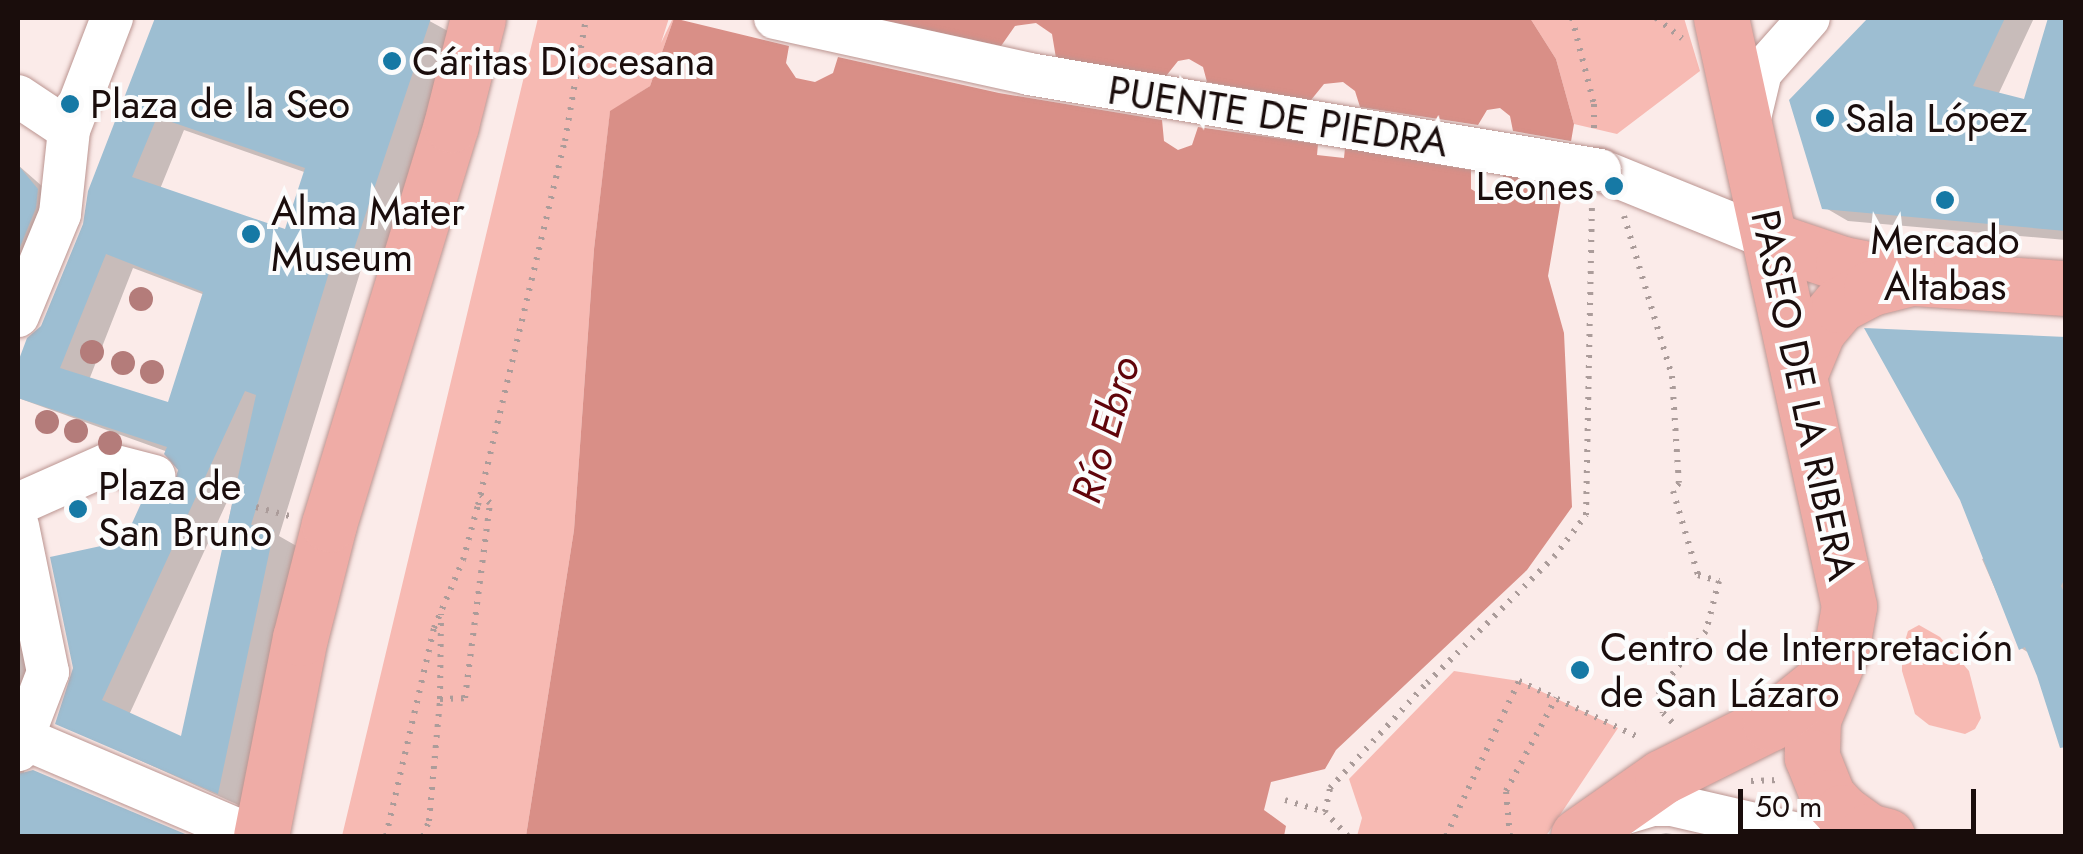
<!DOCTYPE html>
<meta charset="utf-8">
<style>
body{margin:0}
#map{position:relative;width:2083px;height:854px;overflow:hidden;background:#fbebe9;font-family:Jost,sans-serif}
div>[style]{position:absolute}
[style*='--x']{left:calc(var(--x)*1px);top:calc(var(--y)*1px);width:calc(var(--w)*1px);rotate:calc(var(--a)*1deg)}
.green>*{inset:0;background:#f7bab3}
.water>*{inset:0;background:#d98f87}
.pier>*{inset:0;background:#fbebe9}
.shadow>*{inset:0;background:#0003}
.building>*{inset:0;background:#9dbed2}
.path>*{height:6px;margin-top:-3px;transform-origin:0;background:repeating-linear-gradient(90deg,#ab9c9a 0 2.5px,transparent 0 10.5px)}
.roads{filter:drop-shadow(0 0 2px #bb9591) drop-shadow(0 0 2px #bb9591)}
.minor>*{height:42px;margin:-21px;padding:0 21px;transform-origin:21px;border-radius:21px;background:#fff}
.major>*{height:55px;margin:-27.5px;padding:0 27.5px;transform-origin:27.5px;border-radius:27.5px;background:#efaca6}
.bridges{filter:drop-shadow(0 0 2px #bb9591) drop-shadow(0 0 2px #bb9591)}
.minor-bridge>*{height:42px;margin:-21px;padding:0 21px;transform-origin:21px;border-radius:21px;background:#fff}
.trees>*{width:24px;height:24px;margin:-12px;border-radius:50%;background:#b47c7a}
.dots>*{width:28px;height:28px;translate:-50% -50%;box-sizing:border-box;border:5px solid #fcfcfc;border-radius:50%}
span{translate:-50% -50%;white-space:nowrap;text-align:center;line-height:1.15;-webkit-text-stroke:8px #fcfcfc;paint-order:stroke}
.poi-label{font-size:40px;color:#1a0d0c}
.left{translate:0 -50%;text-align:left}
.right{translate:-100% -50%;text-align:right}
.street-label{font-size:40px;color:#1a0d0c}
.water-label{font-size:42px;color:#60040a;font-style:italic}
.frame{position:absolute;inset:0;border:20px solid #1a0d0c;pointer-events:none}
.scale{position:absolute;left:1738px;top:789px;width:238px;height:45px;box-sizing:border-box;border:5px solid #1a0d0c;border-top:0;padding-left:12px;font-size:30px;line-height:35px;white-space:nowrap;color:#1a0d0c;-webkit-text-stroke:8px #fcfcfc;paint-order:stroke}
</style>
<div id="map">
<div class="green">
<i style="clip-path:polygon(538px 18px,674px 18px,650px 86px,610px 112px,594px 249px,574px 530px,526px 836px,342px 836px)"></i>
<i style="clip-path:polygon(1530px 18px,1684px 18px,1700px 71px,1617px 134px,1574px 124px,1556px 59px)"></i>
<i style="clip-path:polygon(1919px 625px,1940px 637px,1969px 671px,1981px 718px,1975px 729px,1965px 734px,1929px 725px,1915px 714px,1902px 671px,1902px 651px,1908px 631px)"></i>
<i style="clip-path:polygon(1454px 671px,1519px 681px,1618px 728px,1546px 836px,1357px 836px,1362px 818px,1349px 779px)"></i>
</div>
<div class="water">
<i style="clip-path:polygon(674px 18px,1530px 18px,1556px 59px,1574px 124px,1548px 276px,1564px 333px,1572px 507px,1527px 570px,1336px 750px,1325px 769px,1271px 782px,1264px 810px,1286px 826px,1284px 836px,526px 836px,574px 530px,594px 249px,610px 111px,650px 86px)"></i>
</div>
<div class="pier">
<i style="clip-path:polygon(669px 18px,871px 18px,1001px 46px,1015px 26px,1036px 23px,1052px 34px,1056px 58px,1166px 76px,1178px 61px,1189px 59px,1203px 67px,1207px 82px,1311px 100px,1324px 84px,1343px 82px,1355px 91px,1360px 107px,1478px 125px,1487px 110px,1500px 108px,1510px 116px,1513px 131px,1576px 142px,1568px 186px,1504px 173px,1500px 188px,1486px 198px,1471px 189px,1471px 170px,1345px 148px,1344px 158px,1317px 155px,1318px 144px,1198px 127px,1192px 145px,1178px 150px,1164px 141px,1162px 120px,999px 93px,838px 57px,833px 73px,815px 82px,796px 78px,786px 63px,789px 46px,673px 18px,661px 43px)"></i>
</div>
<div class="shadow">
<i style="clip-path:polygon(evenodd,157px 18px,424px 18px,457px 36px,379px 268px,363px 263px,279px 536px,300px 548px,245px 808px,58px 723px,163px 502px,181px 482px,180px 467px,168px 452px,18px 398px,18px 368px,29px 340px,43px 327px,86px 224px,157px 18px,184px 130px,307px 173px,286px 232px,160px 189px,184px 130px,157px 18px,133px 268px,205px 295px,170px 405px,89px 380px,133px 268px,157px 18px,237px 480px,183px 740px,129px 715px,237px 480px)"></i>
<i style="clip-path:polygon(1872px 18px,2034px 18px,1998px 95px,2026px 102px,2051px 18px,2066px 18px,2066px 240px,1848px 221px,1824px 207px,1791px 101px)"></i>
<i style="clip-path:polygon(18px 165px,68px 209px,18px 309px)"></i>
<i style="clip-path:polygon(2066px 340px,2066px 714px,2029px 653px,2021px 648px,1982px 559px,1988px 557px)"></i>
<i style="clip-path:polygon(18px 580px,32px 588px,24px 776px,33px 772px,183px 836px,18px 836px)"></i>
<i style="clip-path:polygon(1666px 833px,1684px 836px,1651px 836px)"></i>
</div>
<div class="building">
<i style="clip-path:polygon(evenodd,155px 18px,431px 18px,352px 255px,336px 250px,251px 525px,274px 530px,218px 794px,55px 724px,73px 668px,50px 557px,124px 541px,143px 499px,160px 500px,171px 494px,178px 470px,164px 454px,167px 447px,18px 398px,18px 362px,27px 338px,41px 326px,83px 224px,88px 191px,155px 18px,157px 117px,305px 168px,285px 229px,132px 177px,157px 117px,155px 18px,106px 254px,203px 292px,168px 402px,60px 368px,106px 254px,155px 18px,245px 391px,256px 395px,181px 736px,102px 700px,245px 391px)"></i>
<i style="clip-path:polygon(1868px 18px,2005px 18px,1973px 86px,2024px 99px,2048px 18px,2066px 18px,2066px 231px,1822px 209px,1789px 100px)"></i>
<i style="clip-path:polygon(18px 165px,38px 189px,36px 208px,18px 252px)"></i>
<i style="clip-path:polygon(1864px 328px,2066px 337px,2066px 576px,2061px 586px,2066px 596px,2066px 747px,2060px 748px,2037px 676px,2025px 647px,2019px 650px,1960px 500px)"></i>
<i style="clip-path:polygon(33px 770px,190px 836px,18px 836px,18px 774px)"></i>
</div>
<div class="path">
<i style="--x:1572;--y:18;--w:89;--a:75.7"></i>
<i style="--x:1594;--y:104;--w:32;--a:90"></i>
<i style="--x:1656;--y:18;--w:33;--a:38"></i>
<i style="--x:1624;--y:216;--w:167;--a:73.3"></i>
<i style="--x:1672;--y:376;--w:107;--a:86.3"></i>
<i style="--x:1679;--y:483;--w:10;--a:127"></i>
<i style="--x:1673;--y:491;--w:88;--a:73.4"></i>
<i style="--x:1698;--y:575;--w:22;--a:16"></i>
<i style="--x:1719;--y:581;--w:52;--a:104.6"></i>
<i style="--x:1706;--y:631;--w:76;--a:128.1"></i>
<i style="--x:1659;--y:691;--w:22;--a:80"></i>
<i style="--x:1663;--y:713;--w:17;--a:45"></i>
<i style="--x:256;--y:507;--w:35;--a:15"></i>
<i style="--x:440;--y:699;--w:25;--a:-2"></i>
<i style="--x:465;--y:698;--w:197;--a:-82.7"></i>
<i style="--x:490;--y:503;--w:12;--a:-138"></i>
<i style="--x:1751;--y:781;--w:28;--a:-2"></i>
<i style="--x:1285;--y:800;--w:42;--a:16.7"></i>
<i style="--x:386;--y:836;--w:213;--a:-77"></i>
<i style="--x:434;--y:628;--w:74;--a:-66.9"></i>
<i style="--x:463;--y:560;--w:57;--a:-74.7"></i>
<i style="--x:478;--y:505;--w:374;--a:-76.6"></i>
<i style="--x:565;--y:141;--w:125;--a:-80.3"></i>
<i style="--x:423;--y:836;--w:16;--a:-68"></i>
<i style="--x:429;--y:821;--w:122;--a:-84.8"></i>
<i style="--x:440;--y:699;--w:85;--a:-89.3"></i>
<i style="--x:1348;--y:836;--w:33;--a:-134"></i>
<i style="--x:1325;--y:812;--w:25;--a:-78"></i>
<i style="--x:1330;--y:788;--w:143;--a:-47.3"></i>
<i style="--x:1427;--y:683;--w:179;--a:-44.8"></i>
<i style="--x:1554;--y:557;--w:53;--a:-52.7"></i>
<i style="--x:1586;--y:515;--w:311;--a:-88.9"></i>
<i style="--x:1446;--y:836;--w:171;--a:-64.8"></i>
<i style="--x:1519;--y:681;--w:136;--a:25.2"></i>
<i style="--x:1510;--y:836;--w:45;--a:-95.1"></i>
<i style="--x:1506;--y:791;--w:106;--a:-61.7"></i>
</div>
<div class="roads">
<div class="minor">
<i style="--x:18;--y:96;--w:61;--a:33.7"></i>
<i style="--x:1748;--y:126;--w:56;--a:-76.5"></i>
<i style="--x:1761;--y:72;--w:72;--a:-48.4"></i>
<i style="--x:1600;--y:170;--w:186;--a:22.1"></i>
<i style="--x:18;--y:316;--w:110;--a:-67.6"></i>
<i style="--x:60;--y:214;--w:84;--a:-83.9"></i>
<i style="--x:69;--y:130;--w:120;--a:-69"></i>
<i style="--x:18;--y:504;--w:98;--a:-24"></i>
<i style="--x:108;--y:464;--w:48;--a:14.6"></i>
<i style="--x:18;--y:526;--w:149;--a:78.4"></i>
<i style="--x:48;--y:672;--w:84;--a:111"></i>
<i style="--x:18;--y:736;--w:254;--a:23.1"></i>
<i style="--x:1616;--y:816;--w:39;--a:-17"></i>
<i style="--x:1653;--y:805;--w:19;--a:0"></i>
<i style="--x:1672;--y:805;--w:138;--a:13"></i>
</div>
<div class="major">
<i style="--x:1721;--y:18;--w:602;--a:77.72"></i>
<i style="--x:1849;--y:606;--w:47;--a:99.9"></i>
<i style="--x:1841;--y:652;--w:73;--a:112.7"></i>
<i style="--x:1813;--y:719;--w:38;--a:92"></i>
<i style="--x:1812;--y:757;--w:43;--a:68.2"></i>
<i style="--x:1828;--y:797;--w:21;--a:47"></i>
<i style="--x:1842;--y:812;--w:32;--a:36"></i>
<i style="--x:1868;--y:831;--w:20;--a:15"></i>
<i style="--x:1772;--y:240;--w:75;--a:18.7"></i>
<i style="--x:1843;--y:264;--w:72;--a:11.2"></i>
<i style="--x:1914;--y:278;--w:152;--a:3.8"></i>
<i style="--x:1801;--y:371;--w:44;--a:-67.5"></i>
<i style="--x:1818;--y:330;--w:33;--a:-50"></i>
<i style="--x:1839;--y:305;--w:36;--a:-28"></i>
<i style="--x:1871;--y:288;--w:41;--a:-14"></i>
<i style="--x:261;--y:836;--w:202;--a:-78.9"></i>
<i style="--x:300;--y:638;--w:118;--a:-75.7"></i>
<i style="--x:329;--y:524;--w:417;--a:-73"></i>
<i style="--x:451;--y:125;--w:110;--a:-75.8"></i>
<i style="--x:1578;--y:836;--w:103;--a:-35.1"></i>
<i style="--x:1662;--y:777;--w:121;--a:-26.6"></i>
<i style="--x:1770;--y:723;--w:77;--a:-38.7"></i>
</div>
</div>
<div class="bridges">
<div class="minor-bridge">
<i style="--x:775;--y:18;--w:260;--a:12.4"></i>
<i style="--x:1029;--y:74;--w:579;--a:9.54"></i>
</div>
</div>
<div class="trees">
<i style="left:141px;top:299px"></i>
<i style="left:92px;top:352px"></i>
<i style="left:123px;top:363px"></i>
<i style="left:152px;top:372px"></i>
<i style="left:47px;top:422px"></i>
<i style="left:76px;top:431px"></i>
<i style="left:110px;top:443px"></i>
</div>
<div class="dots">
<i style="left:392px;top:61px;background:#1679a5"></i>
<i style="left:70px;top:104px;background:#1679a5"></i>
<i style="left:1825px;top:118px;background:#1679a5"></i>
<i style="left:1614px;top:186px;background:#1679a5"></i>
<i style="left:1945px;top:200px;background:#1679a5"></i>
<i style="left:251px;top:234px;background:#1679a5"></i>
<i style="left:78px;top:509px;background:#1679a5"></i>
<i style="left:1580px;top:670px;background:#1679a5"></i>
</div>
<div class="poi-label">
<span class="left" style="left:412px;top:61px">Cáritas Diocesana</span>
<span class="left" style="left:90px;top:104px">Plaza de la Seo</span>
<span class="left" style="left:1845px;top:118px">Sala López</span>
<span class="right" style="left:1594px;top:186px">Leones</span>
<span class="left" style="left:271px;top:234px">Alma Mater<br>Museum</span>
<span style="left:1945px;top:263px">Mercado<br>Altabas</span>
<span class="left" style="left:98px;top:509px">Plaza de<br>San Bruno</span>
<span class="left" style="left:1600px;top:670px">Centro de Interpretación<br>de San Lázaro</span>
</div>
<div class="street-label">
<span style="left:1278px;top:116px;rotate:9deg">PUENTE DE PIEDRA</span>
<span style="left:1804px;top:395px;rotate:78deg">PASEO DE LA RIBERA</span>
</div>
<div class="water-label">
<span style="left:1106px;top:430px;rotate:-74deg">Río Ebro</span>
</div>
<div class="frame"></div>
<div class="scale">50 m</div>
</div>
